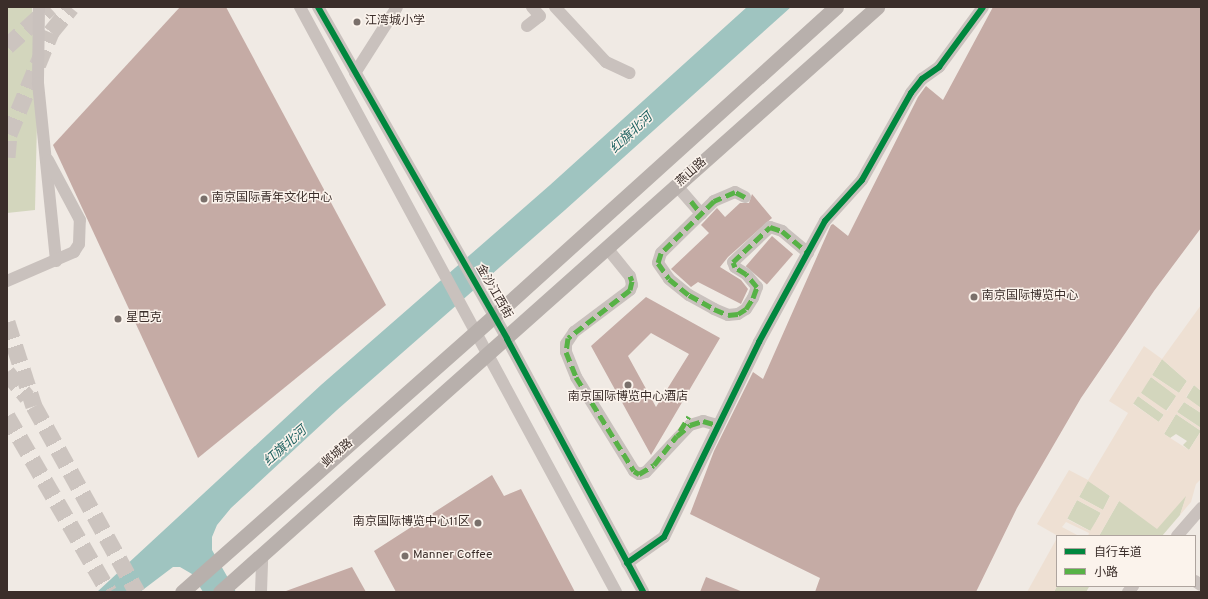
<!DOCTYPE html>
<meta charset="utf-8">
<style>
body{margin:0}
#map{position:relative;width:1208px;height:599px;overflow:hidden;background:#f0eae4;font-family:Overpass,"Noto Sans SC",sans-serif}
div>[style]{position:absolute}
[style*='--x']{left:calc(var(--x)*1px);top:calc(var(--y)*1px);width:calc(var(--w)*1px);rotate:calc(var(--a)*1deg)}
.green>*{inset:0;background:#d3d6bd;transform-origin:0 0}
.plaza>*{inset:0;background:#eee0d3}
.water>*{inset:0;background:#9fc4c0}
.building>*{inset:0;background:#c5aba5;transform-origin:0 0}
.highway-tunnel>*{height:17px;margin-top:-8.5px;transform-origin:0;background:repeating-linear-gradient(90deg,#ccc4bf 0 17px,transparent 0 25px)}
.minor>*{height:12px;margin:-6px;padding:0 6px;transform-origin:6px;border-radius:6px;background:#c9c1bd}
.major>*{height:15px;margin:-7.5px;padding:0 7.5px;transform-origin:7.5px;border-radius:7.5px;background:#b8b0ac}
.quiet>*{height:5px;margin-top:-2.5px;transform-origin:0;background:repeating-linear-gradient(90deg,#57b246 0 10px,transparent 0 15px)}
.cycleway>*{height:6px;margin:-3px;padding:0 3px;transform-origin:3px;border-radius:3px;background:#00873e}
.dots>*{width:11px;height:11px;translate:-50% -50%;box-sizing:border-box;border:2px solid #fbf3ec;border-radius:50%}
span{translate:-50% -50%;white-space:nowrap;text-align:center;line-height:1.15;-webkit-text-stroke:3px #fbf3ec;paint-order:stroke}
.poi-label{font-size:12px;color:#3b2e2a}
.left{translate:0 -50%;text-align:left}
.right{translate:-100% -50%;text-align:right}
.street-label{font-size:12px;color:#3b2e2a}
.water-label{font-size:13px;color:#1c605f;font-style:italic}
.frame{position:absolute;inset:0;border:8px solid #3b2e2a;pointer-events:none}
.legend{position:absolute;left:1056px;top:535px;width:140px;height:52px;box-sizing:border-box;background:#fbf3ec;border:1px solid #aea49e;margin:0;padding:5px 7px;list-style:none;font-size:12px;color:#3b2e2a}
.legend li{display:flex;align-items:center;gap:8px;height:20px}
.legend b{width:20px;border:1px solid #aea49e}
</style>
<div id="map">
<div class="green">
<i style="clip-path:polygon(7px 7px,32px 7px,38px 77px,35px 210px,7px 213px)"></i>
<i style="clip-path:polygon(1162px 359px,1187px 381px,1179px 393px,1152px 375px)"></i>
<i style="left:1151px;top:377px;width:32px;height:19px;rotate:36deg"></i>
<i style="clip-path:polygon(1194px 385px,1201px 391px,1201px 408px,1186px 398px)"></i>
<i style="left:1138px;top:396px;width:32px;height:9px;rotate:36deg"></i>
<i style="clip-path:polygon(1184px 402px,1201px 413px,1201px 428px,1177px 412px)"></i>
<i style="clip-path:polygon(1176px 414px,1201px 431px,1189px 450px,1183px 445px,1187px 441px,1176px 434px,1170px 438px,1164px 434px)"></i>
<i style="clip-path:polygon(1088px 480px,1110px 496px,1103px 510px,1079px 497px)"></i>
<i style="clip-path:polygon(1187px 495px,1180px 515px,1162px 536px,1099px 536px,1119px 501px)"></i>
<i style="left:1077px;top:500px;width:27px;height:21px;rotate:28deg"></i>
<i style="clip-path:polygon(1057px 586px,1087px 586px,1089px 587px,1086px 592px,1054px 592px)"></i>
</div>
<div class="plaza">
<i style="clip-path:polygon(evenodd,1201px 305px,1201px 391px,1194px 385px,1186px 397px,1201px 408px,1201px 413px,1184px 402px,1177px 412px,1201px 428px,1201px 479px,1196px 484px,1191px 502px,1180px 515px,1186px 496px,1157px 529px,1119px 501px,1099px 536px,1088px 536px,1089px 533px,1066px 522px,1062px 527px,1079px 536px,1058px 536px,1037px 524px,1069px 470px,1088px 480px,1128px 413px,1109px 401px,1144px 346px,1162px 359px,1201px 305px,1162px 359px,1187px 381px,1179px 393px,1152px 375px,1162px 359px,1201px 305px,1151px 377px,1176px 396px,1167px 411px,1141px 393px,1151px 377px,1201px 305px,1138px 396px,1164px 415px,1159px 422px,1133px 404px,1138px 396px,1201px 305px,1176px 414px,1201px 431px,1189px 450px,1164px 434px,1176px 414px,1201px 305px,1088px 481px,1110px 496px,1103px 510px,1079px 497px,1088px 481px,1201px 305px,1077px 500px,1101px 513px,1090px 531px,1067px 519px,1077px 500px)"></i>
<i style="clip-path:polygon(1057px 538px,1057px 586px,1054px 592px,1027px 592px)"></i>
</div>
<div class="water">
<i style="clip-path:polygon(747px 7px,791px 7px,565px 210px,337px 410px,231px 508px,217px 525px,212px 537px,212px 550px,236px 592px,203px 592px,192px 574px,180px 567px,173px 567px,140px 592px,97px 592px,321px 385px,550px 185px)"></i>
</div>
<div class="building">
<i style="clip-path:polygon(180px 7px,226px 7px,386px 305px,198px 458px,53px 145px)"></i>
<i style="clip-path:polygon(993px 7px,1201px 7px,1201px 228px,1154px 291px,1081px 398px,1017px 508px,976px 592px,815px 592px,820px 578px,690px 514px,714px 451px,753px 372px,763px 379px,831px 225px,833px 224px,848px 236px,918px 97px,926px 86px,943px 100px)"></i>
<i style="clip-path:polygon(752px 194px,772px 218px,728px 257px,720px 267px,741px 280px,748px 289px,741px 304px,698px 282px,691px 287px,671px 269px,709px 233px,701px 225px,717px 208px,725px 217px,740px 203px,749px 203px)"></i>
<i style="left:772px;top:236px;width:28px;height:40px;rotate:41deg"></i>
<i style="clip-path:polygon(evenodd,646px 297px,720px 338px,651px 455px,591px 346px,646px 297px,651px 333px,689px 354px,656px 407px,628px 356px,651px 333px)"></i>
<i style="clip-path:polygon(492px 475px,504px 496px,521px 489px,575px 592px,396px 592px,374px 551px)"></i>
<i style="clip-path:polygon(352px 567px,366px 592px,286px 592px,286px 591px)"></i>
<i style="clip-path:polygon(706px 577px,743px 592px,700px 592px)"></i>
</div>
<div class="highway-tunnel">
<i style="--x:7;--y:46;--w:58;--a:-42.2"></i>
<i style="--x:7;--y:157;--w:23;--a:-85"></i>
<i style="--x:9;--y:134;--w:110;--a:-67.6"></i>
<i style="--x:51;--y:32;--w:32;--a:-51"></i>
<i style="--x:7;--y:322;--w:88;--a:72.2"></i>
<i style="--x:34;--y:406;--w:213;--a:61"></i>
<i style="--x:7;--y:372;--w:32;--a:51"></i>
<i style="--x:7;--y:416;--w:203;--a:59.9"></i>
</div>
<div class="minor">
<i style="--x:39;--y:7;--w:76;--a:90.8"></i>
<i style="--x:38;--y:83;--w:179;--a:84.2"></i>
<i style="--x:300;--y:7;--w:665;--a:61.62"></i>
<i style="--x:318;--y:7;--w:382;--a:60.3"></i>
<i style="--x:507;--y:339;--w:287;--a:61.7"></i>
<i style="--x:555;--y:7;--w:75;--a:47.2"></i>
<i style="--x:606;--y:62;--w:26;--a:25"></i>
<i style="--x:527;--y:26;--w:16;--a:-38"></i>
<i style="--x:540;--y:16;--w:12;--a:-132"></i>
<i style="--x:355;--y:73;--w:78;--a:-57.5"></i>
<i style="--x:677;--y:186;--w:37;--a:49"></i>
<i style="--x:745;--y:197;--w:11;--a:-153"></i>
<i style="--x:735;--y:192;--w:23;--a:157"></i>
<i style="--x:714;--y:201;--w:74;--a:135.5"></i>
<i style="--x:661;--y:253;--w:10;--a:107"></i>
<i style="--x:658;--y:263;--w:19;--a:55"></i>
<i style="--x:669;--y:279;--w:26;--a:39"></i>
<i style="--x:689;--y:295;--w:29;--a:29"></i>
<i style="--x:714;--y:309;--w:15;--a:23"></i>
<i style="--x:728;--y:315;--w:10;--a:-6"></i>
<i style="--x:738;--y:314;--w:9;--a:-32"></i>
<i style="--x:746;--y:309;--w:13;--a:-58"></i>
<i style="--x:753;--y:298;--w:12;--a:-70"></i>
<i style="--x:757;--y:287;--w:17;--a:-130"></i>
<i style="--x:746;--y:274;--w:13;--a:-148"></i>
<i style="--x:735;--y:267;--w:5;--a:-112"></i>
<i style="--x:733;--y:262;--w:51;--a:-43.4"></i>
<i style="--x:770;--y:227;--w:13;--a:18"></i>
<i style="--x:782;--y:231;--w:34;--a:40"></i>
<i style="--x:607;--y:248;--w:36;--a:51"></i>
<i style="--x:630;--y:276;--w:9;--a:77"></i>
<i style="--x:632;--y:285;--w:5;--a:112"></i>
<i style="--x:630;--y:290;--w:70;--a:143.1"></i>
<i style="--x:574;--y:332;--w:14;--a:124"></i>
<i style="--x:566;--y:344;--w:8;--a:90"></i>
<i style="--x:566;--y:352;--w:27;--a:68"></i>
<i style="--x:576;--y:377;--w:110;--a:58.3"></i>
<i style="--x:634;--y:471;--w:6;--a:31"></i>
<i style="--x:639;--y:474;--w:7;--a:-16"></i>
<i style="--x:646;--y:472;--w:64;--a:-46.9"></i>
<i style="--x:690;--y:425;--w:14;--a:-17"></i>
<i style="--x:703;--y:421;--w:15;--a:16"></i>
<i style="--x:7;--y:281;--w:73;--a:-23.4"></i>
<i style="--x:74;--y:252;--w:9;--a:-58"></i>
<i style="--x:79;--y:244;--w:24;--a:-88"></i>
<i style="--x:80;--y:220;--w:68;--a:-118.1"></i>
<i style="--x:1177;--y:536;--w:37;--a:-49"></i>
<i style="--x:627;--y:563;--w:45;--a:-35.1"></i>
<i style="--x:664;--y:537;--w:217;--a:-64"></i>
<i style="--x:759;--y:342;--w:138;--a:-61.4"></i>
<i style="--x:825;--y:221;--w:55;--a:-47.9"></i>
<i style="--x:862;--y:180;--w:100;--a:-60.6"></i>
<i style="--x:911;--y:93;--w:18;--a:-52"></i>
<i style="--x:922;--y:79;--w:21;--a:-35"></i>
<i style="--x:939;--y:67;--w:74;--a:-53.7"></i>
<i style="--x:1195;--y:581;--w:7;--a:34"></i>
<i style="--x:261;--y:592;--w:36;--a:-88"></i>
<i style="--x:1128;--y:592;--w:8;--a:-50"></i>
</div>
<div class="major">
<i style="--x:182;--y:592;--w:417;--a:-41.5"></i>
<i style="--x:494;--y:316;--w:461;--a:-42.1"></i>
<i style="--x:220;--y:592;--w:880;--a:-41.68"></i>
</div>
<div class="quiet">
<i style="--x:745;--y:197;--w:11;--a:-153"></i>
<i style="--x:735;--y:192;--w:23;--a:157"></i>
<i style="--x:714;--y:201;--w:74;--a:135.5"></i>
<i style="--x:661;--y:253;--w:10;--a:107"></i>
<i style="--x:658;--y:263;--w:19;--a:55"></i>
<i style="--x:669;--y:279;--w:26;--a:39"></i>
<i style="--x:689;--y:295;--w:29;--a:29"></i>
<i style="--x:714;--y:309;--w:15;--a:23"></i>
<i style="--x:728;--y:315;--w:10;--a:-6"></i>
<i style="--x:738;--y:314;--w:9;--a:-32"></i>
<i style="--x:746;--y:309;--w:13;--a:-58"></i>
<i style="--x:753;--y:298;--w:12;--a:-70"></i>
<i style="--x:757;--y:287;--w:17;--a:-130"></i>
<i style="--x:746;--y:274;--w:13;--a:-148"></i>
<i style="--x:735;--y:267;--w:5;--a:-112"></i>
<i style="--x:733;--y:262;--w:51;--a:-43.4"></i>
<i style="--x:770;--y:227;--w:13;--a:18"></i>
<i style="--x:782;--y:231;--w:34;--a:40"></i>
<i style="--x:691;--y:201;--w:16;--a:52"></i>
<i style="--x:630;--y:276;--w:5;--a:68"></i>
<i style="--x:632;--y:281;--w:9;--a:103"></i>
<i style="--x:630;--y:290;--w:78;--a:142.3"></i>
<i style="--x:568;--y:338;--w:14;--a:98"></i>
<i style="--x:566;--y:352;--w:27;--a:68"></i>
<i style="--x:576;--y:377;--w:110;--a:58.3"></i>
<i style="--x:634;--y:471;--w:6;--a:31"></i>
<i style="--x:639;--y:474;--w:17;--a:-31"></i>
<i style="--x:654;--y:465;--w:37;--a:-52"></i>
<i style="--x:677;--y:436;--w:17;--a:-40"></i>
<i style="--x:690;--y:425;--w:14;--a:-17"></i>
<i style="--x:703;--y:421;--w:15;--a:16"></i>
<i style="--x:680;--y:431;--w:17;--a:-59"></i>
</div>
<div class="cycleway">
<i style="--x:318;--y:7;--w:382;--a:60.3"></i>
<i style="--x:507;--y:339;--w:287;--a:61.7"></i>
<i style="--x:627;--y:563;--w:45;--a:-35.1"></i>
<i style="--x:664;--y:537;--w:217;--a:-64"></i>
<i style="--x:759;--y:342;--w:138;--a:-61.4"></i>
<i style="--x:825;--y:221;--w:55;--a:-47.9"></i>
<i style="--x:862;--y:180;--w:100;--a:-60.6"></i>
<i style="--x:911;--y:93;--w:18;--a:-52"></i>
<i style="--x:922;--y:79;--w:21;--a:-35"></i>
<i style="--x:939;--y:67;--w:74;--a:-53.7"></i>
</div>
<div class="dots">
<i style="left:357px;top:22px;background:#7a706b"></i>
<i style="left:204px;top:199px;background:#7a706b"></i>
<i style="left:974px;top:297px;background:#7a706b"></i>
<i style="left:118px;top:319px;background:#7a706b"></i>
<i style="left:628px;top:385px;background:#7a706b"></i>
<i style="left:478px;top:523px;background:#7a706b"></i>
<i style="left:405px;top:556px;background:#7a706b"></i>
</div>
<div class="poi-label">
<span class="left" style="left:365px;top:22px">江湾城小学</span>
<span class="left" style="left:212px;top:199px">南京国际青年文化中心</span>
<span class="left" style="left:982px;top:297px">南京国际博览中心</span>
<span class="left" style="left:126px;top:319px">星巴克</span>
<span style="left:628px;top:398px">南京国际博览中心酒店</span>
<span class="right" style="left:470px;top:523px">南京国际博览中心11区</span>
<span class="left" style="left:413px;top:556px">Manner Coffee</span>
</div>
<div class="street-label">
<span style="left:692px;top:173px;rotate:-42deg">燕山路</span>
<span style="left:493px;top:292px;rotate:60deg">金沙江西街</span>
<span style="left:338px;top:454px;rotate:-41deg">邺城路</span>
</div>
<div class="water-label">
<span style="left:632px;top:134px;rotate:-43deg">红旗北河</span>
<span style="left:286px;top:447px;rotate:-42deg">红旗北河</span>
</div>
<div class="frame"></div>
<ul class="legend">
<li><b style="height:5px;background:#00873e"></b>自行车道</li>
<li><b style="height:5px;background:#57b246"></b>小路</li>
</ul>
</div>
